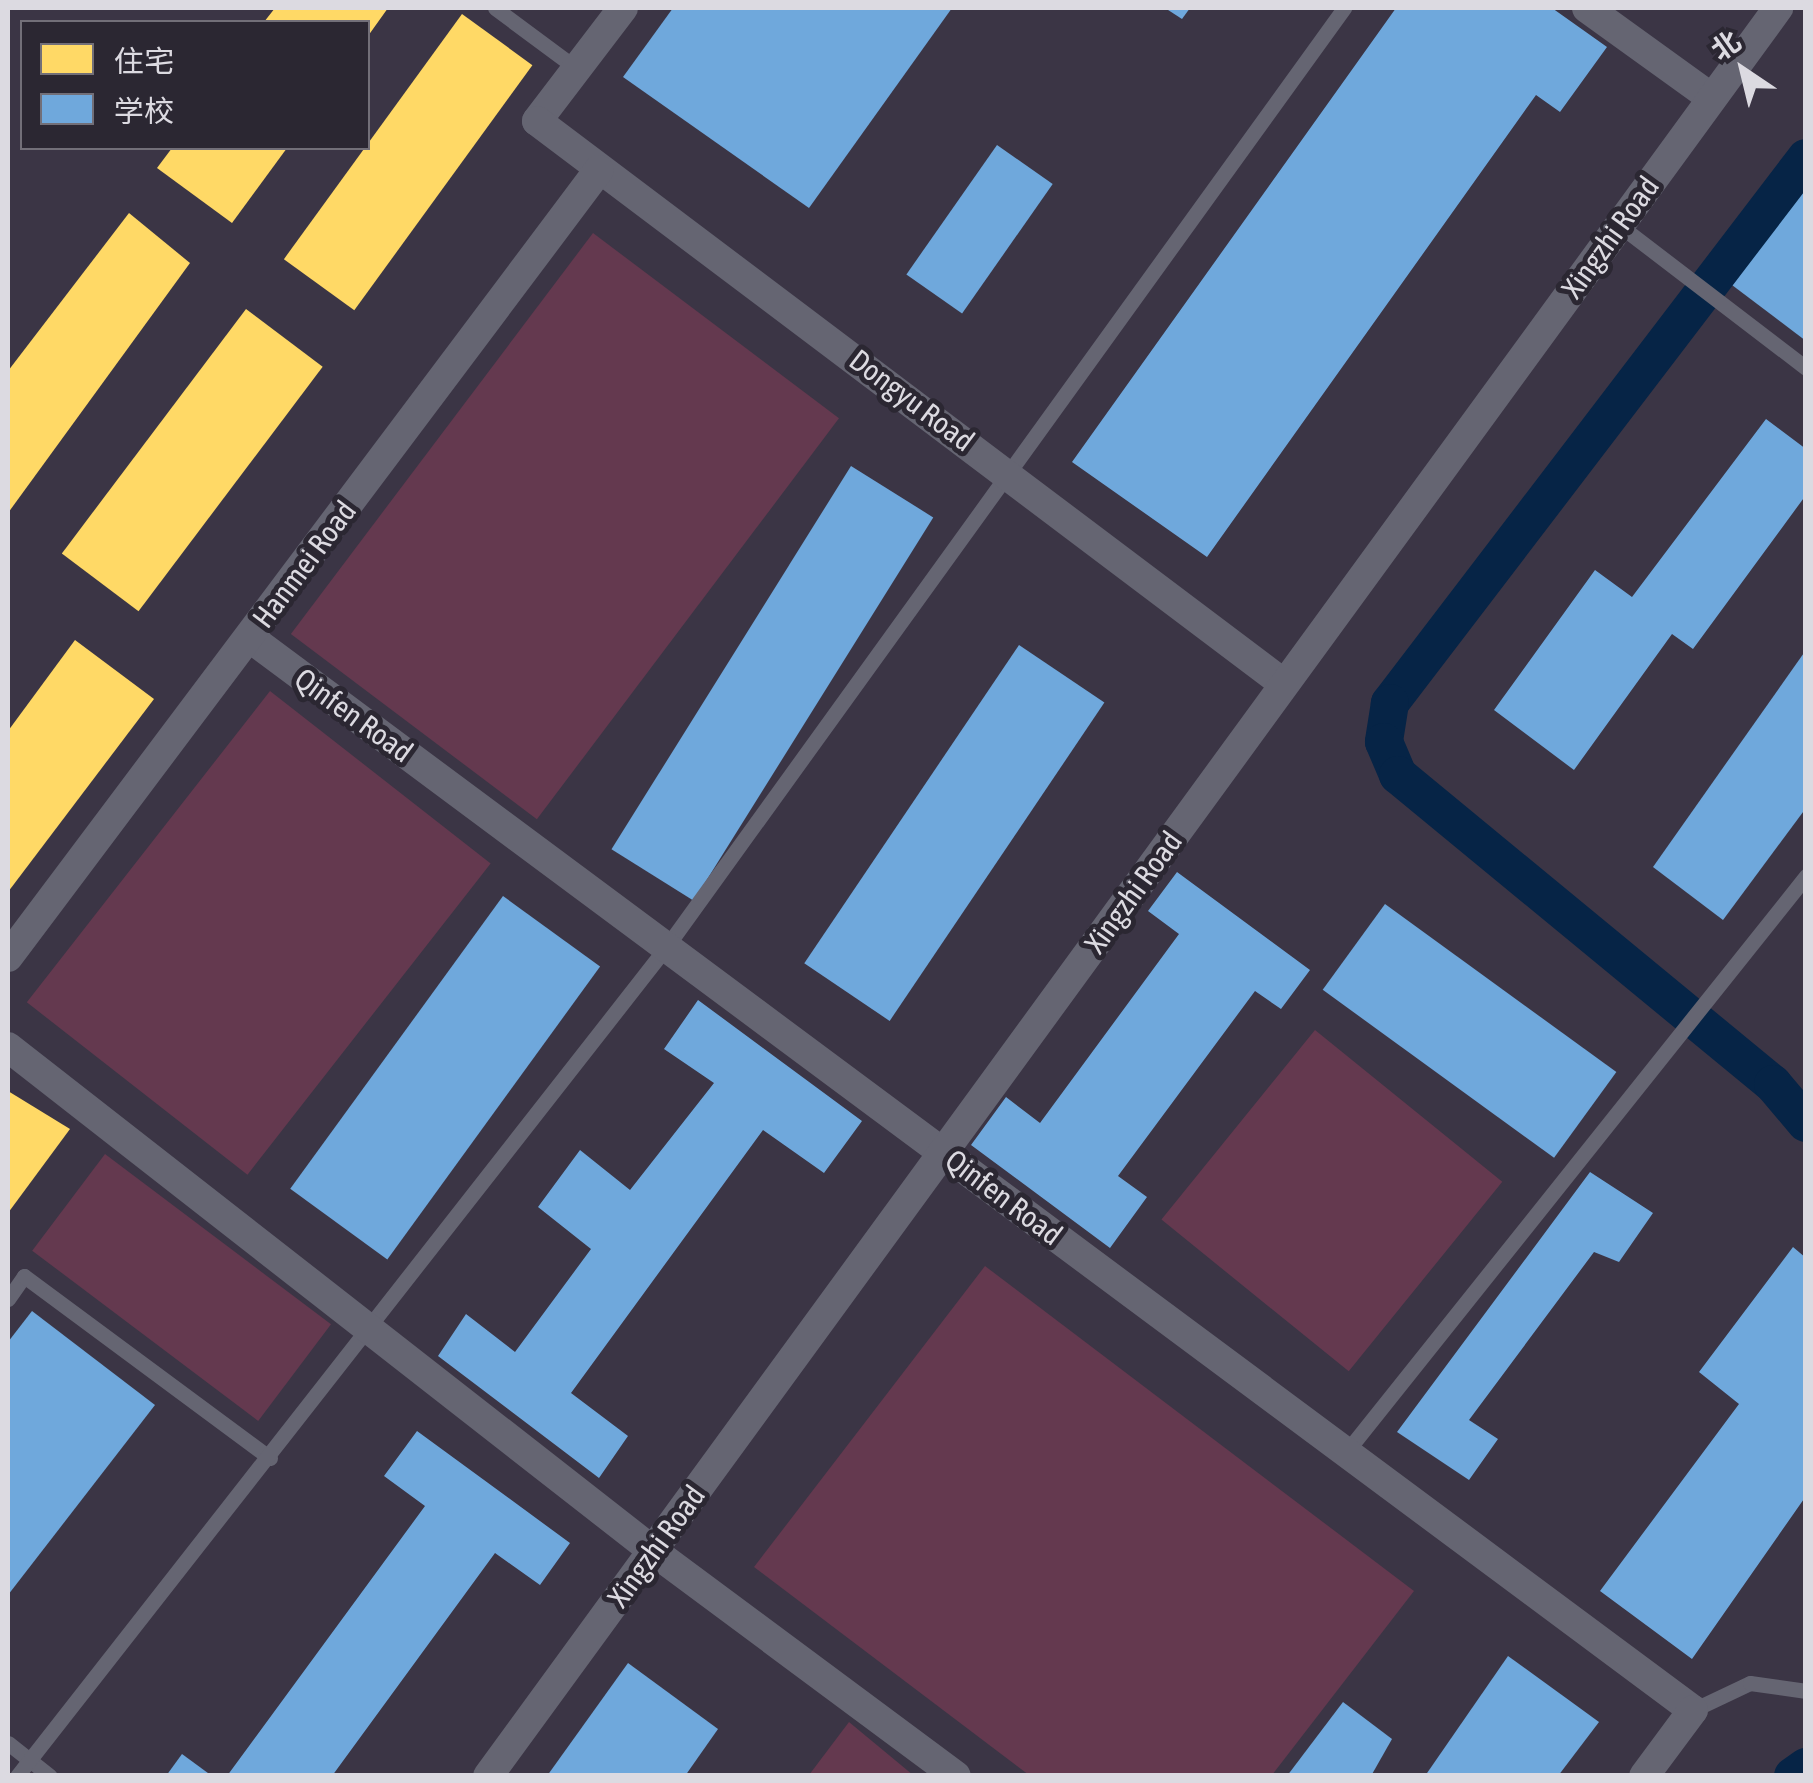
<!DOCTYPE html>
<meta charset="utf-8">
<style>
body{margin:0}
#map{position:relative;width:1813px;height:1783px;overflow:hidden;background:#36343a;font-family:"Asap Condensed","Noto Sans SC",sans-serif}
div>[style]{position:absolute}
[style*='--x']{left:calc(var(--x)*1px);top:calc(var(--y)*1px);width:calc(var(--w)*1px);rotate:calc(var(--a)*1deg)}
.built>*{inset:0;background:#3b3545}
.green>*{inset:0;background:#64394f;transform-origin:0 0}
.homes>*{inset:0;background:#ffd966;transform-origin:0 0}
.schools>*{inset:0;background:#6fa8dc;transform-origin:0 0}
.canal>*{height:38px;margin:-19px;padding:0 19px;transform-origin:19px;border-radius:19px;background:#062446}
.service>*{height:15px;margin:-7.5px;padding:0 7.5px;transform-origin:7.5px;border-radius:7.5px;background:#656572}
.minor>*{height:30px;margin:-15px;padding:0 15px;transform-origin:15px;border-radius:15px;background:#656572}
span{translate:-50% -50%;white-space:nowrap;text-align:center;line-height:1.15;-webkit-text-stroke:10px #2b2732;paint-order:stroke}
.street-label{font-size:30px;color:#dcdae1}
.frame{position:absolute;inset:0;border:10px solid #dcdae1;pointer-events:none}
.legend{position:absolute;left:20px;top:20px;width:350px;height:130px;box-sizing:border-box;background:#2b2732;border:2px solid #726f78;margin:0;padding:12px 18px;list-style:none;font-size:30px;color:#dcdae1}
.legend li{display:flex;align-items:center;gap:20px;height:50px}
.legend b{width:50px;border:2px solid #726f78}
.north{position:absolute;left:1693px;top:20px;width:100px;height:100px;-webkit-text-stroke:8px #2b2732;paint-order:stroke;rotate:325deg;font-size:28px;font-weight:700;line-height:40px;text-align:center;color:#dcdae1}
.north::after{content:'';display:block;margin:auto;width:35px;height:45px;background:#dcdae1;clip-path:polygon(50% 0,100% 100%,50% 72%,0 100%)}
</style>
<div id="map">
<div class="built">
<i style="clip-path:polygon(evenodd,8px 8px,1805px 8px,1805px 1775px,8px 1775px,8px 8px,22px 22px,368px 22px,368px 148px,22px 148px,22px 22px)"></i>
</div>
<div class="green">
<i style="left:593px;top:233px;width:308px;height:502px;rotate:37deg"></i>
<i style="left:270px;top:691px;width:280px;height:395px;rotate:38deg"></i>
<i style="left:1315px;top:1030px;width:241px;height:244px;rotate:39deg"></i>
<i style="left:105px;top:1154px;width:283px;height:121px;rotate:37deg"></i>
<i style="clip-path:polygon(985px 1266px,1414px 1591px,1272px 1775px,1029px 1775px,754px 1567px)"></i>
<i style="clip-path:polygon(849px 1722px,913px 1775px,809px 1775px)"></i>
</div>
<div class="homes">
<i style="clip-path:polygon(275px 8px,388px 8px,368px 36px,368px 22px,264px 22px)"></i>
<i style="left:462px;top:14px;width:87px;height:303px;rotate:36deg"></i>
<i style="clip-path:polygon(172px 148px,287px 148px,232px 223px,157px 168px)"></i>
<i style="clip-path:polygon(129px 213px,190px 263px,8px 513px,8px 371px)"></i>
<i style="left:246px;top:309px;width:96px;height:306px;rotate:37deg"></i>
<i style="clip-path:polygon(75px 640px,154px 699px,8px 892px,8px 731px)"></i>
<i style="clip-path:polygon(8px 1091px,70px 1129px,8px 1213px)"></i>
</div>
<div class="schools">
<i style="clip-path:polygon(673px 8px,952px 8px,809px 208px,623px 77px)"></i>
<i style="clip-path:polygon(1165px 8px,1190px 8px,1182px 19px)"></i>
<i style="clip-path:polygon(1396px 8px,1552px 8px,1607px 47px,1560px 112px,1536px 95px,1207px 557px,1072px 462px)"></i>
<i style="left:997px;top:145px;width:68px;height:158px;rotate:35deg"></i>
<i style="clip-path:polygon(1806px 178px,1806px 341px,1728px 282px)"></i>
<i style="clip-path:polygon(1766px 419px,1806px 449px,1806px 495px,1693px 649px,1672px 634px,1574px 770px,1494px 710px,1595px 570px,1632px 597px)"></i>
<i style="left:851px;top:466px;width:97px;height:452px;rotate:32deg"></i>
<i style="left:1019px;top:645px;width:103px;height:384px;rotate:34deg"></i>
<i style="clip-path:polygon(1806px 650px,1806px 808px,1723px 920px,1653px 867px)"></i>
<i style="clip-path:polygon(1177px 872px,1310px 970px,1281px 1009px,1255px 991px,1118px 1176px,1147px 1197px,1110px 1248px,971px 1145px,1006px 1097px,1040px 1123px,1179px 934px,1148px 911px)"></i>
<i style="left:503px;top:896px;width:120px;height:362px;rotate:36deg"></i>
<i style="left:1385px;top:904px;width:286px;height:106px;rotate:36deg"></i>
<i style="clip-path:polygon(698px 1000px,862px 1121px,824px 1173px,763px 1130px,571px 1393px,628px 1436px,599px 1478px,438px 1356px,466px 1314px,515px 1352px,591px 1249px,538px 1207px,580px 1150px,630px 1190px,714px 1083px,664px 1049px)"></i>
<i style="clip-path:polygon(1590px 1172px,1653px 1213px,1619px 1262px,1594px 1252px,1469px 1420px,1498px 1439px,1469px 1480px,1397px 1432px)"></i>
<i style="clip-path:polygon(1793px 1247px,1806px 1258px,1806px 1496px,1692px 1659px,1600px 1591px,1739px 1404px,1699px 1372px)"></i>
<i style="clip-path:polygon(32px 1311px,155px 1405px,8px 1595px,8px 1342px)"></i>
<i style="clip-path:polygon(417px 1431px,570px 1543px,540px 1585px,495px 1553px,332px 1776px,227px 1776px,425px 1506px,384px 1476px)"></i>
<i style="clip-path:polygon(1508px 1656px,1599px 1722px,1558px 1776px,1425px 1776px)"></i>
<i style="clip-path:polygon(628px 1663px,718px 1729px,685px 1776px,547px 1776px)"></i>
<i style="clip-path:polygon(1343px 1702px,1392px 1739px,1371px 1776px,1287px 1776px)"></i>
<i style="clip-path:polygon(182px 1754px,212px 1776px,166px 1776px)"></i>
</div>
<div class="canal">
<i style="--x:1806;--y:158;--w:686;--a:127.35"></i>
<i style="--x:1390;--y:703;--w:39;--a:99"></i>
<i style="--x:1384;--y:742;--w:36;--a:67"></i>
<i style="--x:1398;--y:775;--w:486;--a:39.5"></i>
<i style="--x:1773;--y:1084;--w:51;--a:49.8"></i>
<i style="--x:1793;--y:1776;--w:16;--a:-35"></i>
</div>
<div class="service">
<i style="--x:495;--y:8;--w:102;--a:36.6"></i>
<i style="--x:1619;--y:225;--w:235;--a:37.4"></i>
<i style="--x:8;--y:1299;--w:28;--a:-55"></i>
<i style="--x:24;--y:1276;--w:306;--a:36.5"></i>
<i style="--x:1347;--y:1451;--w:736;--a:-51.4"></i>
<i style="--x:1693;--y:1710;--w:63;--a:-25.3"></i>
<i style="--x:1750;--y:1683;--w:57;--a:8.1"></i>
<i style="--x:8;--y:1743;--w:53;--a:38.2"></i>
<i style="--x:17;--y:1776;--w:1054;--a:-51.93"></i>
<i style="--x:667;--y:946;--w:1157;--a:-54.18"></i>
</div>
<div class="minor">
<i style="--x:623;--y:8;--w:142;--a:127.3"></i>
<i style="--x:537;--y:121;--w:935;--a:37"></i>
<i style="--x:1587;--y:8;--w:154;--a:35.8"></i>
<i style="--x:249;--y:637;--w:1799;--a:36.62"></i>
<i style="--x:1693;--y:1710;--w:82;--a:126.6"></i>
<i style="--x:8;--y:957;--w:984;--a:-53.1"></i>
<i style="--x:8;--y:1047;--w:819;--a:38"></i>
<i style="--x:653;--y:1551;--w:377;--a:36.6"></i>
<i style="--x:488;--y:1776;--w:2189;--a:-53.88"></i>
</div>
<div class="street-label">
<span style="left:1610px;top:237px;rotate:-54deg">Xingzhi Road</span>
<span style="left:912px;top:400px;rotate:37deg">Dongyu Road</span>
<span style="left:304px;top:564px;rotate:-53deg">Hanmei Road</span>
<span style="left:354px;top:715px;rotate:36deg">Qinfen Road</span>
<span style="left:1133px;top:892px;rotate:-54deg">Xingzhi Road</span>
<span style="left:1004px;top:1197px;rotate:37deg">Qinfen Road</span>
<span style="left:656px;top:1546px;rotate:-54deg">Xingzhi Road</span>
</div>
<div class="frame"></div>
<ul class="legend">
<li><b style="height:28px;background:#ffd966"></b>住宅</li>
<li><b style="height:28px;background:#6fa8dc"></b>学校</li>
</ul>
<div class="north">北</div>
</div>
